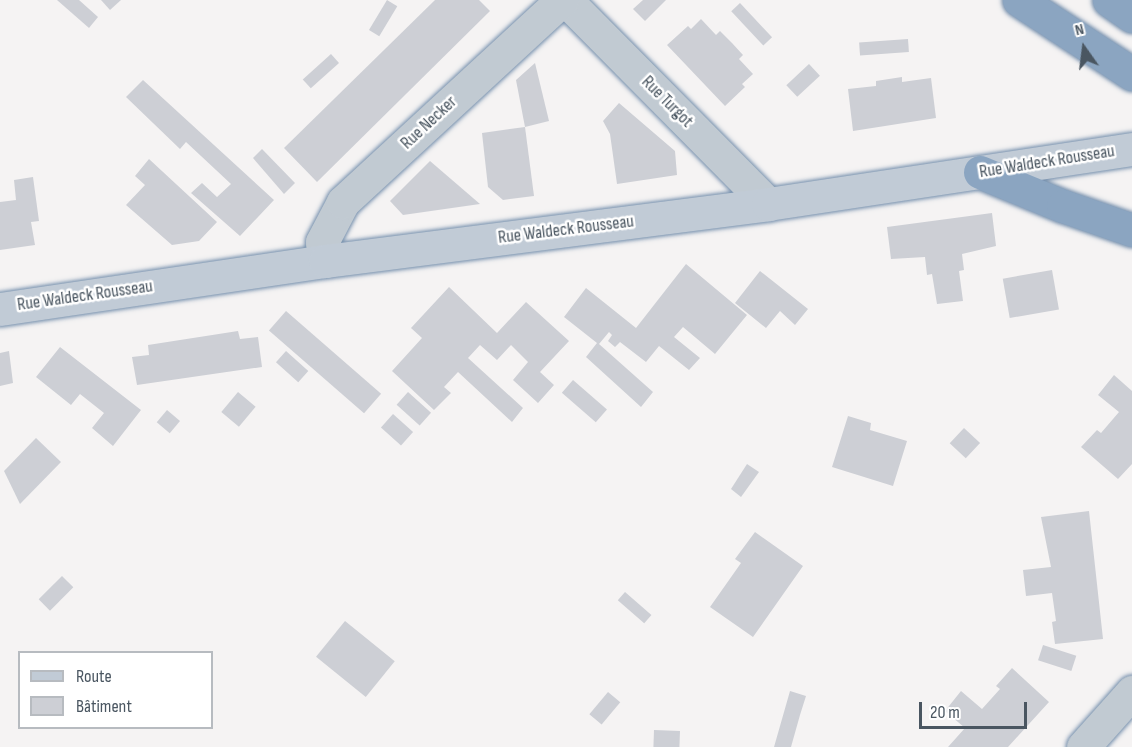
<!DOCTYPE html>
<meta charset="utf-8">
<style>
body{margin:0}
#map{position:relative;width:1132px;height:747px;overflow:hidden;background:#f5f3f3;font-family:"Sofia Sans Condensed",sans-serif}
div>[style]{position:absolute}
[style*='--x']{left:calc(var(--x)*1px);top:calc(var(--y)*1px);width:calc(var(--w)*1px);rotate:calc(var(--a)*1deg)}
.building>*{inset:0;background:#cdcfd5;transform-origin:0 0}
.roads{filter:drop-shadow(0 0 2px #7690ad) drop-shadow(0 0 2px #7690ad)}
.street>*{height:33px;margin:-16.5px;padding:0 16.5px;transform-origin:16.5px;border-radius:16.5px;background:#c1cad2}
.secondary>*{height:33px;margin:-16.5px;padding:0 16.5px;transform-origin:16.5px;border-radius:16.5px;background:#c1cbd6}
.highway>*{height:33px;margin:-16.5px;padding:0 16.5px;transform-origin:16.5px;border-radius:16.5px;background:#8ba5c1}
span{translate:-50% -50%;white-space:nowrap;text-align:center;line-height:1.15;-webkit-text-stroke:5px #fff;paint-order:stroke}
.street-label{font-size:18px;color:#4a5661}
.legend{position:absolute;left:18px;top:651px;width:195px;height:78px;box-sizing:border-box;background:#fff;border:2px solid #b7bbc0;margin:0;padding:8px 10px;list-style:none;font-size:18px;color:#4a5661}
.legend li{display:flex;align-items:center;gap:12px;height:30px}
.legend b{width:30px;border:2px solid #b7bbc0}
.north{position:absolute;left:1054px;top:18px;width:60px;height:60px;-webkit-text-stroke:4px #fff;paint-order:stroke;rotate:346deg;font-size:16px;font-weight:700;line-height:24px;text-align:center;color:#4a5661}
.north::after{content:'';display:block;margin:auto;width:21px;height:27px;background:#4a5661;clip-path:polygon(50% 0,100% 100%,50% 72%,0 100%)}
.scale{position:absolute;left:919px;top:702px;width:108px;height:27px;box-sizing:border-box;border:3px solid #4a5661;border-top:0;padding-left:8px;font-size:18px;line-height:21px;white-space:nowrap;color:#4a5661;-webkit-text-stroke:4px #fff;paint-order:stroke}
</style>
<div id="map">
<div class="building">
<i style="clip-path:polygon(57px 0,79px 0,98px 17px,89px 28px)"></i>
<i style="clip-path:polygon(101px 0,121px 0,110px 10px)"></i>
<i style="left:387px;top:0;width:12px;height:35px;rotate:31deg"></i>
<i style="clip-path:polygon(435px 0,479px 0,490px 11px,317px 182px,284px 148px)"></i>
<i style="clip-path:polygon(643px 0,666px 0,645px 21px,633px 9px)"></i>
<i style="left:740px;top:3px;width:47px;height:12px;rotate:47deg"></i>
<i style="clip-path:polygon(701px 19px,716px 35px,720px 31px,732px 43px,743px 55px,739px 59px,753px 74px,742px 84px,745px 87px,725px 106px,667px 45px,688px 26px,691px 29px)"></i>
<i style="left:908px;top:39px;width:13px;height:49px;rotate:86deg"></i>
<i style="left:331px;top:54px;width:12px;height:38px;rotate:48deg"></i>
<i style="clip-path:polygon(535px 63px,549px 121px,525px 127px,516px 80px)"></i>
<i style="left:809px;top:64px;width:16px;height:31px;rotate:47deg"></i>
<i style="clip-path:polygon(902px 77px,902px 82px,931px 78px,936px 118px,853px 131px,848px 89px,876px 86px,876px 81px)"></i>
<i style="clip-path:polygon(143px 80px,274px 200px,240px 236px,191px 193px,202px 183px,217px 197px,231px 184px,186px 142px,180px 149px,126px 97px)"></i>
<i style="clip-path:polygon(619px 103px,675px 151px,677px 175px,617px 184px,610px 134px,603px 121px)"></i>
<i style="clip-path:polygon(525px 127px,534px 196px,503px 200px,488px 187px,482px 133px)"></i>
<i style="clip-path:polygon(262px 149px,295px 183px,284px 194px,253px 158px)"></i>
<i style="clip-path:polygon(149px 159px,217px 222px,199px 241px,172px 245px,126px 205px,145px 185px,135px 176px)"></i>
<i style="clip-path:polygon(430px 161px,480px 204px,403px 215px,390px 201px)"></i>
<i style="clip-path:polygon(33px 177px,39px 221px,31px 222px,35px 245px,0 250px,0 202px,16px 200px,14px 180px)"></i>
<i style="clip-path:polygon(992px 213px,996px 246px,962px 254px,964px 270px,959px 271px,963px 301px,937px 304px,932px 274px,927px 275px,925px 257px,891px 259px,887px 227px)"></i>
<i style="clip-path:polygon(686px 264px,747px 315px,715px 354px,683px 327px,674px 337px,700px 358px,689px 370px,659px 346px,646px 362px,620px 342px,615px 347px,608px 341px,612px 335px,609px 332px,599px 344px,653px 392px,641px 407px,586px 357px,597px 343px,564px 317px,586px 288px,636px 328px)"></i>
<i style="left:1052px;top:270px;width:40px;height:50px;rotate:80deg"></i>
<i style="clip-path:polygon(760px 271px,808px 309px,795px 325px,780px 311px,766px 328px,735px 303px)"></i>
<i style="clip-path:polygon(449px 287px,497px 333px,526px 302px,569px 341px,540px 372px,554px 385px,538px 403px,513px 380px,528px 362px,511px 345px,497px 360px,480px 345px,468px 358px,523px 408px,512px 422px,458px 372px,444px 387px,451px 393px,434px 410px,392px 371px,422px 338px,411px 328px)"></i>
<i style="left:286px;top:311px;width:126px;height:26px;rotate:41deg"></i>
<i style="clip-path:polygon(238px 331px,240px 339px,258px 337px,262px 367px,137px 385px,132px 357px,149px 355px,148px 345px)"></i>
<i style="clip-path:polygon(60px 347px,141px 410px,113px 446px,92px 428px,104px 413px,80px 394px,71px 405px,36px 377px)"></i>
<i style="clip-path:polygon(9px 351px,13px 383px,0 386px,0 353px)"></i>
<i style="left:286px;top:351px;width:30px;height:15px;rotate:42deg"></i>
<i style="clip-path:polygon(1114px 375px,1132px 391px,1132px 464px,1118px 479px,1081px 447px,1097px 430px,1101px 433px,1119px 412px,1098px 395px)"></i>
<i style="left:573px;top:380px;width:45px;height:17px;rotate:41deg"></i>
<i style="left:238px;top:392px;width:23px;height:26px;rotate:40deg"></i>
<i style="left:408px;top:392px;width:31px;height:17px;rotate:42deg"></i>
<i style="left:167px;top:410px;width:17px;height:16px;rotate:40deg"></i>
<i style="left:393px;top:414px;width:27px;height:18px;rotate:42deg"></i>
<i style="clip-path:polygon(848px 416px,871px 423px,870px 430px,907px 441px,893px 486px,832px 467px)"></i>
<i style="left:964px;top:428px;width:22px;height:21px;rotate:43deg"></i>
<i style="clip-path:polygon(36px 438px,61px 462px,20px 504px,4px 471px)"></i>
<i style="clip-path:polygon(747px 464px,759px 472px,741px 497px,731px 489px)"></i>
<i style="clip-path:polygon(1089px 511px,1103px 639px,1055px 644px,1052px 622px,1056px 621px,1052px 593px,1026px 596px,1023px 570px,1051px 567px,1041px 517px)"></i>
<i style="clip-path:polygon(755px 532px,803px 566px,753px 637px,710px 607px,741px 563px,735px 559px)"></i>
<i style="left:62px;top:576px;width:16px;height:33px;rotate:45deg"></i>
<i style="left:625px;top:592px;width:35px;height:11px;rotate:41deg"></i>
<i style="left:345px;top:621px;width:64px;height:46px;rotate:39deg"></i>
<i style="left:1043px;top:645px;width:35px;height:16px;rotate:18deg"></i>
<i style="clip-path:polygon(1012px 668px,1049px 702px,1008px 747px,948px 747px,965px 728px,945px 711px,961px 691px,982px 709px,1000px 689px,996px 686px)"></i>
<i style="clip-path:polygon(790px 691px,806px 696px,800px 715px,791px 747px,774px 747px)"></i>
<i style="left:608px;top:692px;width:16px;height:29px;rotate:40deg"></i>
<i style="left:654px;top:730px;width:26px;height:17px;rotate:2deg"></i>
</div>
<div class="roads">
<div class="street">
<i style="--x:566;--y:0;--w:287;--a:45.3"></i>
<i style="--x:325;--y:261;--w:19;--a:-99"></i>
<i style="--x:322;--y:242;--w:45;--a:-62.3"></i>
<i style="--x:343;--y:202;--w:298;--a:-42.7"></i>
<i style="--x:1083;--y:747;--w:74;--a:-48.3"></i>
</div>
<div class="secondary">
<i style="--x:0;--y:309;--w:329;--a:-8.4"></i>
<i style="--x:325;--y:261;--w:447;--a:-7.3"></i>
<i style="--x:768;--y:204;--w:368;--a:-8.6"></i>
</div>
<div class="highway">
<i style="--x:1019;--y:0;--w:135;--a:33.2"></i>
<i style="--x:1109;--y:0;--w:28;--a:35"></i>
<i style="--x:980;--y:172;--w:90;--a:22.3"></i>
<i style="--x:1063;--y:206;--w:73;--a:19.2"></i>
</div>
</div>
<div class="street-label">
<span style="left:667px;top:102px;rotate:45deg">Rue Turgot</span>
<span style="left:429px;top:123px;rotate:-43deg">Rue Necker</span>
<span style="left:1047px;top:162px;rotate:-9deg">Rue Waldeck Rousseau</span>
<span style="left:566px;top:230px;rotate:-7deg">Rue Waldeck Rousseau</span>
<span style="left:85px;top:296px;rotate:-8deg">Rue Waldeck Rousseau</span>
</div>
<ul class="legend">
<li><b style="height:8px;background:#c1cbd6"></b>Route</li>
<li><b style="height:16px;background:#cdcfd5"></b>Bâtiment</li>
</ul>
<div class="north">N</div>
<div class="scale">20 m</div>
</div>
